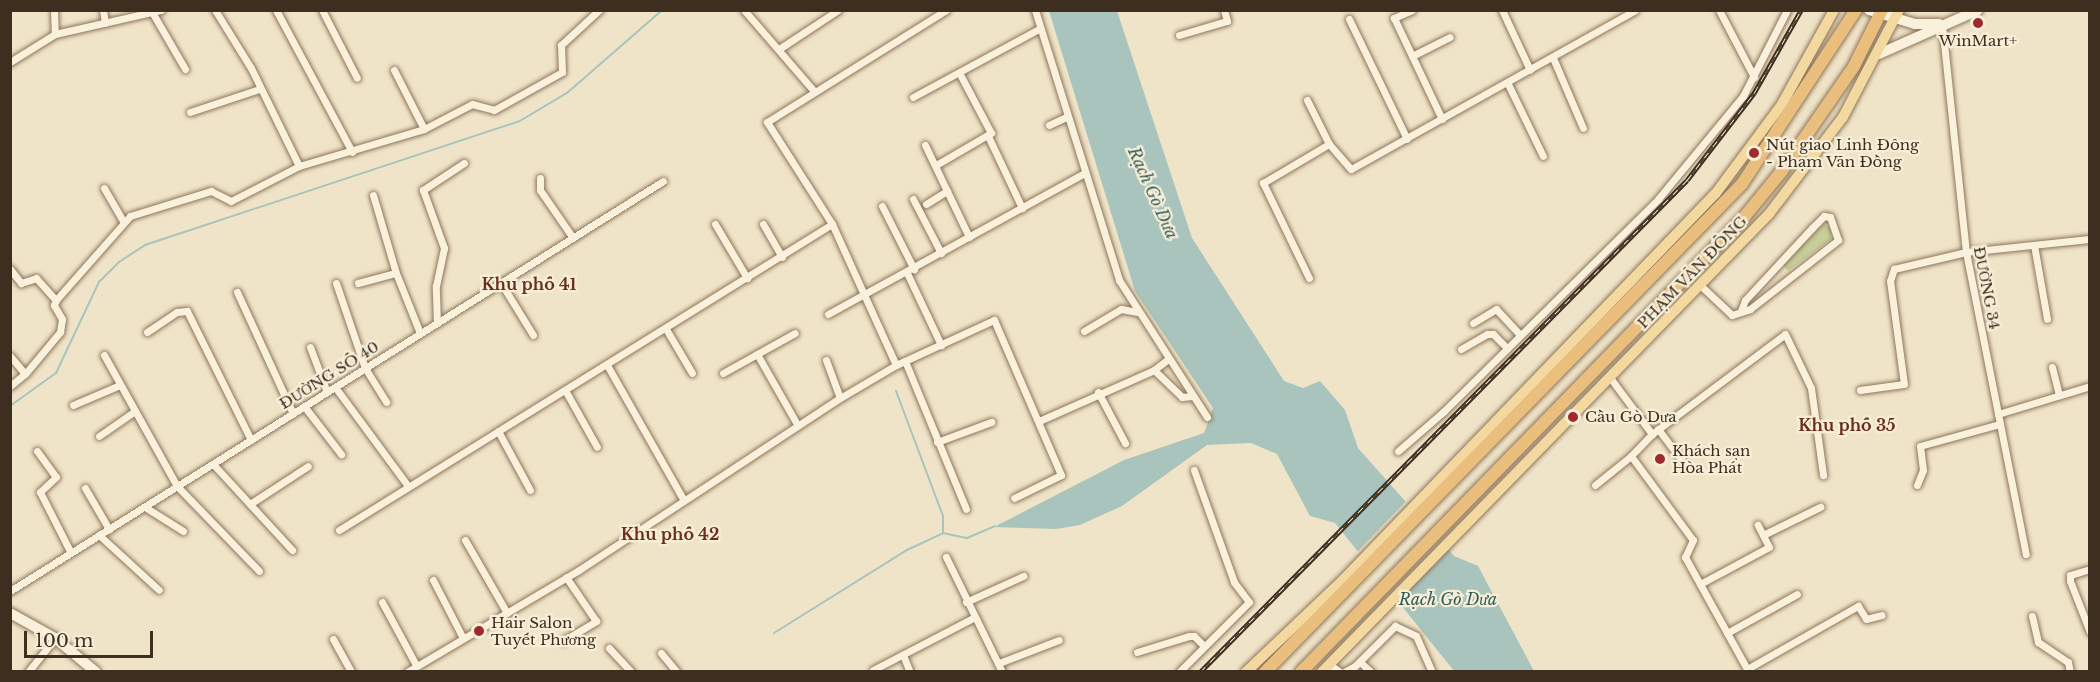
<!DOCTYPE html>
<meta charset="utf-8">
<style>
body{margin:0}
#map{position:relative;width:2100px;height:682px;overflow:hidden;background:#f0e4c8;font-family:"Libre Baskerville",serif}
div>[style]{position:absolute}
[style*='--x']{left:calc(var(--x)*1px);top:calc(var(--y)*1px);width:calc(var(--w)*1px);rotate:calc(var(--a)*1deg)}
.green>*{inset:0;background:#c9cf9b}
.water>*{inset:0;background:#a9c4bc}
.pier>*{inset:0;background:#f0e4c8}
.stream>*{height:2px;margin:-1px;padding:0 1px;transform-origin:1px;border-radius:1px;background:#a9c4bc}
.roads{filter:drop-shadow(0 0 2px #8d765c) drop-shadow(0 0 2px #8d765c)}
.minor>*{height:7px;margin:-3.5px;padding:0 3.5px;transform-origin:3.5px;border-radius:3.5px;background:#faf1dc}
.secondary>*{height:10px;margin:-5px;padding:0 5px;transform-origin:5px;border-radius:5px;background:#faf1dc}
.primary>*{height:10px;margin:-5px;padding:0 5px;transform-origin:5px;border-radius:5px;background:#f3d9a0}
.trunk>*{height:12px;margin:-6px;padding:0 6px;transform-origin:6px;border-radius:6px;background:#eabe7c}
.rail>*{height:4.5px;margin-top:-2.25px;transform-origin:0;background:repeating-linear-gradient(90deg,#f7eed8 0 7px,#3d2e20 0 14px);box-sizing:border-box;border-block:2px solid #3d2e20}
.dots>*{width:16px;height:16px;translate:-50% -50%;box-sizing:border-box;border:3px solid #f7eed8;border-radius:50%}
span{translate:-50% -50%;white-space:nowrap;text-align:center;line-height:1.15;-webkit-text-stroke:4.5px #f7eed8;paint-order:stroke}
.poi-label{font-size:15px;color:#3d2e20}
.left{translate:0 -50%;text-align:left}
.street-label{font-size:15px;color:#3d2e20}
.water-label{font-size:16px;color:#2f5d5a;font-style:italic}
.neighbourhood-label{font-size:16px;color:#6b2e1e;font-weight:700}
.frame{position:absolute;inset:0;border:12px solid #3d2e20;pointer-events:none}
.scale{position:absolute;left:24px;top:631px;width:129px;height:27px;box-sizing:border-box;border:3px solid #3d2e20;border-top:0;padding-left:8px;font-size:18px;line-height:21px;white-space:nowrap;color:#3d2e20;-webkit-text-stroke:4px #f7eed8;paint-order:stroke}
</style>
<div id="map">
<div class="green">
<i style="clip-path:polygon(1823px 224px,1831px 228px,1831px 239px,1788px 271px,1783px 265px)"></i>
</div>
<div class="water">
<i style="clip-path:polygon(1049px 11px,1117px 11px,1192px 238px,1284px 381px,1303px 388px,1320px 381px,1345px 410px,1358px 448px,1454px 556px,1478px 566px,1534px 671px,1454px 671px,1335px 523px,1310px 516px,1277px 454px,1251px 443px,1207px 445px,1122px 506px,1080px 525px,1056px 529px,994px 527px,1124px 460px,1204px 433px,1213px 408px,1135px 291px)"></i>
</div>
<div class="pier">
<i style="clip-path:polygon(1407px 500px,1449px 546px,1395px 602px,1356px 553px)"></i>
</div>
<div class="stream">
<i style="--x:896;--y:391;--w:134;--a:69.4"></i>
<i style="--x:943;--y:516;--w:16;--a:90"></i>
<i style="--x:10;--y:406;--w:57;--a:-35.7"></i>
<i style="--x:56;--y:373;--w:101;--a:-64.7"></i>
<i style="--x:99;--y:282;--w:28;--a:-45"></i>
<i style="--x:119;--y:262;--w:31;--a:-33"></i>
<i style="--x:145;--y:245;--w:393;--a:-18.3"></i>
<i style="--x:518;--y:122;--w:57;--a:-30.6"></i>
<i style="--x:567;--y:93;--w:126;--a:-41.1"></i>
<i style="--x:774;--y:633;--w:157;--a:-32"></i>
<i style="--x:907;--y:550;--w:40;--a:-25"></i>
<i style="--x:943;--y:533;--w:25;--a:12"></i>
<i style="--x:967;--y:538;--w:30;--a:-23"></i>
</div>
<div class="roads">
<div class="minor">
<i style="--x:54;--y:10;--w:24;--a:88"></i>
<i style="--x:103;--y:10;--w:13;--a:81"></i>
<i style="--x:215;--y:10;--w:68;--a:58.2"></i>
<i style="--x:251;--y:68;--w:109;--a:63.9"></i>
<i style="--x:276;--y:10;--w:161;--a:61.8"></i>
<i style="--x:322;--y:10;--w:76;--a:62.8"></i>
<i style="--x:744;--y:10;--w:106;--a:49.2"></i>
<i style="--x:1035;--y:10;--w:283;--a:72.7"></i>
<i style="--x:1119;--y:280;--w:163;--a:57.3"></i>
<i style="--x:1412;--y:10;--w:20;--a:156"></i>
<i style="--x:1394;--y:18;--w:112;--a:64.6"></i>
<i style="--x:1502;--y:10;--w:66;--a:65"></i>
<i style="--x:1719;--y:10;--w:76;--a:62.4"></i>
<i style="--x:152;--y:12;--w:66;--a:59.9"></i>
<i style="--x:1349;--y:19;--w:133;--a:64.2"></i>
<i style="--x:1942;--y:24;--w:229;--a:84"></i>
<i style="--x:1966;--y:252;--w:308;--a:78.8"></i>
<i style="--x:1179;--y:35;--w:50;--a:-16.3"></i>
<i style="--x:1227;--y:21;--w:11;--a:-105"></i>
<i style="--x:779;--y:49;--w:71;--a:-33.5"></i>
<i style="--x:1412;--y:56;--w:42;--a:-26.6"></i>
<i style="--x:1553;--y:58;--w:76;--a:66.8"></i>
<i style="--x:10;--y:62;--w:53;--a:-31.9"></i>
<i style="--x:55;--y:34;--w:109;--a:-12.8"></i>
<i style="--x:394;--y:70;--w:66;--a:63"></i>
<i style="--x:1508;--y:84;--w:80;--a:64.1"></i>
<i style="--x:913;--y:97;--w:143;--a:-28.4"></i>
<i style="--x:1307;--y:100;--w:49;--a:63.4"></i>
<i style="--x:190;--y:112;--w:73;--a:-18.4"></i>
<i style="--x:1049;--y:125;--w:19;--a:-25"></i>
<i style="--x:988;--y:136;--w:80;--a:64.7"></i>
<i style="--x:925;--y:145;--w:102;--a:64.4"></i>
<i style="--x:936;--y:165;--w:64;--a:-30.2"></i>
<i style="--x:991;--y:133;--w:64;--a:-117.8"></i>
<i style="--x:540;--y:178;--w:12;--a:90"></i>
<i style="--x:540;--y:190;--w:58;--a:55.5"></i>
<i style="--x:104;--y:188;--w:38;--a:60"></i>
<i style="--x:373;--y:195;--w:81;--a:73.6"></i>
<i style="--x:396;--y:273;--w:65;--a:68.2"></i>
<i style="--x:913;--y:199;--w:61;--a:62.6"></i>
<i style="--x:926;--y:204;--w:25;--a:-32"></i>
<i style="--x:882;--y:206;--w:71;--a:63.1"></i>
<i style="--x:715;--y:224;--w:63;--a:59.3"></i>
<i style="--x:763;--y:224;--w:38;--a:60"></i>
<i style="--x:2034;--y:245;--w:75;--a:80"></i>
<i style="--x:10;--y:269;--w:18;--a:52"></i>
<i style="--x:21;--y:283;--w:16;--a:-18"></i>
<i style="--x:36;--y:278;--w:30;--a:48"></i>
<i style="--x:907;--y:273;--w:80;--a:64.7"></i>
<i style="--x:1309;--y:278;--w:106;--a:-115.8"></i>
<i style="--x:1263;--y:183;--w:77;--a:-30.6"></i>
<i style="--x:1329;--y:144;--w:33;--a:49"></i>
<i style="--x:1351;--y:169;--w:325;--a:-29.2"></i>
<i style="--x:336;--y:283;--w:90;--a:71.2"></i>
<i style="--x:365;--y:368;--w:40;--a:58"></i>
<i style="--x:358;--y:283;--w:39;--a:-15"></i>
<i style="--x:501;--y:283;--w:61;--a:58.4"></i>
<i style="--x:1700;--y:285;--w:44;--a:43.2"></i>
<i style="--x:1732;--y:315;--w:19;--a:-18"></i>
<i style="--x:1750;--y:309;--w:112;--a:-38.1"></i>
<i style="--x:1838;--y:240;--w:24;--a:-109"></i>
<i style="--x:1830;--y:217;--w:6;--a:-171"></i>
<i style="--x:1824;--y:216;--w:17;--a:135"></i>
<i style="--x:1812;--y:228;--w:98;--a:132.9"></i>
<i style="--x:1745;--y:300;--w:12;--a:110"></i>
<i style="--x:237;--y:292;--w:134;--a:65.3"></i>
<i style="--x:56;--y:300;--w:112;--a:-48.6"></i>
<i style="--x:130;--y:216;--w:85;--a:-17.2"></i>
<i style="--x:211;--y:191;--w:22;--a:27"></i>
<i style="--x:231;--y:201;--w:76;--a:-27.2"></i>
<i style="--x:299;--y:166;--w:130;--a:-16.5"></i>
<i style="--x:424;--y:129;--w:54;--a:-27.5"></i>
<i style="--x:472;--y:104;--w:23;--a:15"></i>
<i style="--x:494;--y:110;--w:78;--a:-29.2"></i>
<i style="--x:562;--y:72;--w:27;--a:-92"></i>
<i style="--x:561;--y:45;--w:52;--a:-42.6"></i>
<i style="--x:828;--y:314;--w:292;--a:-28.8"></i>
<i style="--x:437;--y:323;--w:37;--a:-92"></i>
<i style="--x:436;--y:286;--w:39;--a:-78"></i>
<i style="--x:444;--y:248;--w:62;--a:-109.9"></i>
<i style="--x:423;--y:190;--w:49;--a:-33.4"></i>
<i style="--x:1473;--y:323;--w:27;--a:-31"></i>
<i style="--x:1496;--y:309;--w:35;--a:47"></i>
<i style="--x:666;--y:329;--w:51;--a:59.4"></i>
<i style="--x:1084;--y:331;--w:43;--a:-30.7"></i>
<i style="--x:1121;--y:309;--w:17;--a:10"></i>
<i style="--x:147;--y:332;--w:36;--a:-34"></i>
<i style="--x:177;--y:312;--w:10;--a:-6"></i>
<i style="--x:187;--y:311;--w:144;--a:63.6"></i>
<i style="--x:310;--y:347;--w:48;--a:69.3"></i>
<i style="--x:1461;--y:349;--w:30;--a:-30"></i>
<i style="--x:1487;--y:334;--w:6;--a:0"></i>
<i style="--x:1493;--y:334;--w:20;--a:45"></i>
<i style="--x:757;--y:354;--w:81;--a:60.3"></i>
<i style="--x:104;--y:355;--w:150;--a:60.9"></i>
<i style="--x:177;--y:486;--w:118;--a:46"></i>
<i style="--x:10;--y:356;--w:23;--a:50"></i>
<i style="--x:826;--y:360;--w:40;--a:69.8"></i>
<i style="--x:905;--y:361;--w:160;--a:67.6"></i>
<i style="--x:607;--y:365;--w:154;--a:60.4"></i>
<i style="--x:896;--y:365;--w:155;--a:-114.4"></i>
<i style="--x:832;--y:224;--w:121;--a:-122.5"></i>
<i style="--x:767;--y:122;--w:211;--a:-32"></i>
<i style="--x:2052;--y:367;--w:29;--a:76"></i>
<i style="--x:1154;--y:370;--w:39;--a:44"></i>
<i style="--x:1182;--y:397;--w:11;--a:-5"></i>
<i style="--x:723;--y:373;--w:82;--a:-29.1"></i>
<i style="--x:1611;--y:379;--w:69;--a:53.3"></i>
<i style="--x:1652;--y:434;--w:30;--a:134"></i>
<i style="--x:1631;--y:456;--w:104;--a:53.6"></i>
<i style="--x:1693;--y:540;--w:19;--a:115"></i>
<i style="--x:1685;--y:557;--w:128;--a:61"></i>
<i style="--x:1747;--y:669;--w:128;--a:-29.6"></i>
<i style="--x:1858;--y:606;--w:15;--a:58"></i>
<i style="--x:1866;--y:619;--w:16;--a:-14"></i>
<i style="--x:10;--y:386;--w:19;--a:-39"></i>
<i style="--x:25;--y:374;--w:55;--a:-50.2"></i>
<i style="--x:60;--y:332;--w:13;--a:-81"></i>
<i style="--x:62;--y:319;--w:16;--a:-120"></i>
<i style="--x:54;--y:305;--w:5;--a:-68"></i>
<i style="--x:335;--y:387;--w:123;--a:53.6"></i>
<i style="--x:565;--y:390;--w:65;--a:60.7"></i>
<i style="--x:1860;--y:390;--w:44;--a:-7.8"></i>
<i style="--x:1904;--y:384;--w:104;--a:-97.7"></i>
<i style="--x:1890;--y:281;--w:13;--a:-72"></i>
<i style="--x:1894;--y:269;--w:74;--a:-13.3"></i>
<i style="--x:1966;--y:252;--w:125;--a:-6"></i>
<i style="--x:1098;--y:392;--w:58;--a:62.1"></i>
<i style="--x:73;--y:405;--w:51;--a:-23.1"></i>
<i style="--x:304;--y:406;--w:61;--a:52.4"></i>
<i style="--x:1998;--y:414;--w:96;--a:-16.9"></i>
<i style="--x:1039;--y:421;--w:126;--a:-23.9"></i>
<i style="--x:1154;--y:370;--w:18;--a:-38"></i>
<i style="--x:1658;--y:429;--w:46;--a:52.9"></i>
<i style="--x:498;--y:431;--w:67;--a:61.5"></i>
<i style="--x:1652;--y:434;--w:166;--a:-36.9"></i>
<i style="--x:1785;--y:334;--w:60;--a:64.3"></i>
<i style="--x:1811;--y:388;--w:88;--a:82.1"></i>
<i style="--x:99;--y:436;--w:44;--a:-34.8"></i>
<i style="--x:937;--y:442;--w:58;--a:-20.3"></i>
<i style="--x:37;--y:451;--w:32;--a:54"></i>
<i style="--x:56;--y:477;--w:22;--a:137"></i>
<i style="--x:40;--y:492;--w:68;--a:63.1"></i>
<i style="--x:1398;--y:451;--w:60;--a:-40.9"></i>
<i style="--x:1443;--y:412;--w:303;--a:-44.7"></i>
<i style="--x:1658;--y:199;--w:134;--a:-50.5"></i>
<i style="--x:1743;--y:96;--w:97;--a:-62.9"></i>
<i style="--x:213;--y:464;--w:117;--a:47.4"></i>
<i style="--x:1595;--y:485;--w:46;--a:-38.9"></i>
<i style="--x:1917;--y:485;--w:16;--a:-68"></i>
<i style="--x:1923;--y:470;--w:24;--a:-97"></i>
<i style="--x:1920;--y:446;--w:83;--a:-15.4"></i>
<i style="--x:85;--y:488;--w:48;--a:59.7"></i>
<i style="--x:250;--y:504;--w:69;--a:-33.2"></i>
<i style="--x:145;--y:507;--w:45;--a:32.3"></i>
<i style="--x:339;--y:530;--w:580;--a:-31.83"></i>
<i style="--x:99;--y:535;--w:81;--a:42.5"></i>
<i style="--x:1763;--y:535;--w:64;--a:-26.2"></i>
<i style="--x:465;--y:540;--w:84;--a:60.1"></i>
<i style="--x:946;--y:557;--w:128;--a:64"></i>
<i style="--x:2090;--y:569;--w:21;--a:163"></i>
<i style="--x:2070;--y:575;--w:6;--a:90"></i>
<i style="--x:2070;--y:581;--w:55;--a:68.6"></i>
<i style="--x:433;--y:580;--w:65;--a:62.7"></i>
<i style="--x:1700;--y:584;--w:78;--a:-28.2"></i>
<i style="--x:1769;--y:547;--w:25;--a:-117"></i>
<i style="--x:10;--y:591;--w:771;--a:-32.12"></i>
<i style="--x:382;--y:602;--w:72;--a:61.6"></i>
<i style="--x:966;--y:602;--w:63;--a:-24.5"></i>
<i style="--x:2032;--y:616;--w:27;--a:77"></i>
<i style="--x:2038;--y:642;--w:36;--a:34"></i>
<i style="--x:2068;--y:662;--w:10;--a:79"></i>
<i style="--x:1727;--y:633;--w:80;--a:-29.1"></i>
<i style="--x:333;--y:639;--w:38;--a:61"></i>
<i style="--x:563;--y:641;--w:39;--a:-31"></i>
<i style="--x:596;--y:621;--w:53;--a:-124.3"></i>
<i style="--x:609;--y:648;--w:33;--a:47"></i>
<i style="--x:1137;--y:652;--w:54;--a:-17.1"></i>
<i style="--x:1189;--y:636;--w:5;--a:0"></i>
<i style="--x:1194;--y:636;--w:14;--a:45"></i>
<i style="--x:661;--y:653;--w:25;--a:50"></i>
<i style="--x:903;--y:655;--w:18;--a:68"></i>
<i style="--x:1360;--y:662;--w:15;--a:42"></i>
<i style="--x:999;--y:663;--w:64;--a:-21"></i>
<i style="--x:1329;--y:664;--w:14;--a:36"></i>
<i style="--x:873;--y:670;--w:113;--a:-27.5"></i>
<i style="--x:28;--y:672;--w:43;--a:-51.5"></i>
<i style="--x:407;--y:672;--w:200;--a:-30.7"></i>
<i style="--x:579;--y:570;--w:313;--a:-33.4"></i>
<i style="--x:840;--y:398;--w:65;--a:-30.5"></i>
<i style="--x:896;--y:365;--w:108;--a:-24.7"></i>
<i style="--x:994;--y:320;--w:169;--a:66.6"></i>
<i style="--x:1061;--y:475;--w:52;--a:153.9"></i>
<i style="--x:1179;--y:672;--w:99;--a:-45"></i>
<i style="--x:1249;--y:602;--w:25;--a:-127"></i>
<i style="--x:1234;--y:582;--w:119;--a:-109.7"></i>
<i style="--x:1344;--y:672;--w:13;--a:-29"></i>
<i style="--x:1355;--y:666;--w:57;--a:-45"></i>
<i style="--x:1395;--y:626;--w:23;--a:25"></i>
<i style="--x:1416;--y:636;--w:39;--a:66"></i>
</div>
<div class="secondary">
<i style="--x:1869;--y:10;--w:48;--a:16.9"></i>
<i style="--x:1915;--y:24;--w:24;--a:0"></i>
<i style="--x:1879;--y:54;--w:108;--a:-24"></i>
<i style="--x:10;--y:613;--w:51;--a:29.1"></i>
<i style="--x:55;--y:638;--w:53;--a:39.7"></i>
</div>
<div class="primary">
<i style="--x:1246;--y:672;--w:134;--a:-43.5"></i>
<i style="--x:1343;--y:580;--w:537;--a:-46.06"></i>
<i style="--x:1716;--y:193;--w:111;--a:-53.4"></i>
<i style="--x:1782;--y:104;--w:107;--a:-61"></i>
<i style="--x:1322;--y:672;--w:640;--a:-45.7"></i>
<i style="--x:1769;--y:214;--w:122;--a:-52.7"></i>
<i style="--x:1843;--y:117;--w:121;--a:-62.4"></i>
</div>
<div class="trunk">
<i style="--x:1265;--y:672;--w:682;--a:-45.65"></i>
<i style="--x:1742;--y:184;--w:208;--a:-56.8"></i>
<i style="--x:1301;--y:672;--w:636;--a:-45.76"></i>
<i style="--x:1745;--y:216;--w:57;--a:-50.7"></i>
<i style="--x:1781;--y:172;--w:129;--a:-55.4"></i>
<i style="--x:1854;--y:66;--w:63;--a:-63.4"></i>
</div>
</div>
<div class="rail">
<i style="--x:1200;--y:672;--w:692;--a:-45.29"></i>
<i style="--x:1687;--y:180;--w:110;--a:-52.4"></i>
<i style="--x:1754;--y:93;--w:95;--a:-60.5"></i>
</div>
<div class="dots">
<i style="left:1978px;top:23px;background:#9e2a2b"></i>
<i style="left:1754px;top:153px;background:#9e2a2b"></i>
<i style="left:1573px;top:417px;background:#9e2a2b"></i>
<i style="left:1660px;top:459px;background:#9e2a2b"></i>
<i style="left:479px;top:631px;background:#9e2a2b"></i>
</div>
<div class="poi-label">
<span style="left:1978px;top:41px">WinMart+</span>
<span class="left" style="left:1766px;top:153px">Nút giao Linh Đông<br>- Phạm Văn Đồng</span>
<span class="left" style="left:1585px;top:417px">Cầu Gò Dưa</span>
<span class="left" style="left:1672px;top:459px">Khách sạn<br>Hòa Phát</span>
<span class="left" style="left:491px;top:631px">Hair Salon<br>Tuyết Phương</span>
</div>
<div class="street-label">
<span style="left:1692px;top:272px;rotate:-46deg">PHẠM VĂN ĐỒNG</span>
<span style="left:1987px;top:288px;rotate:79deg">ĐƯỜNG 34</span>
<span style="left:329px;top:375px;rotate:-32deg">ĐƯỜNG SỐ 40</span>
</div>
<div class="water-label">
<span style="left:1153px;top:193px;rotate:66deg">Rạch Gò Dưa</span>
<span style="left:1448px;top:599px">Rạch Gò Dưa</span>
</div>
<div class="neighbourhood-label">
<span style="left:529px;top:284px">Khu phố 41</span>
<span style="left:1847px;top:425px">Khu phố 35</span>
<span style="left:670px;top:534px">Khu phố 42</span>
</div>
<div class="frame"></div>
<div class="scale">100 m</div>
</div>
